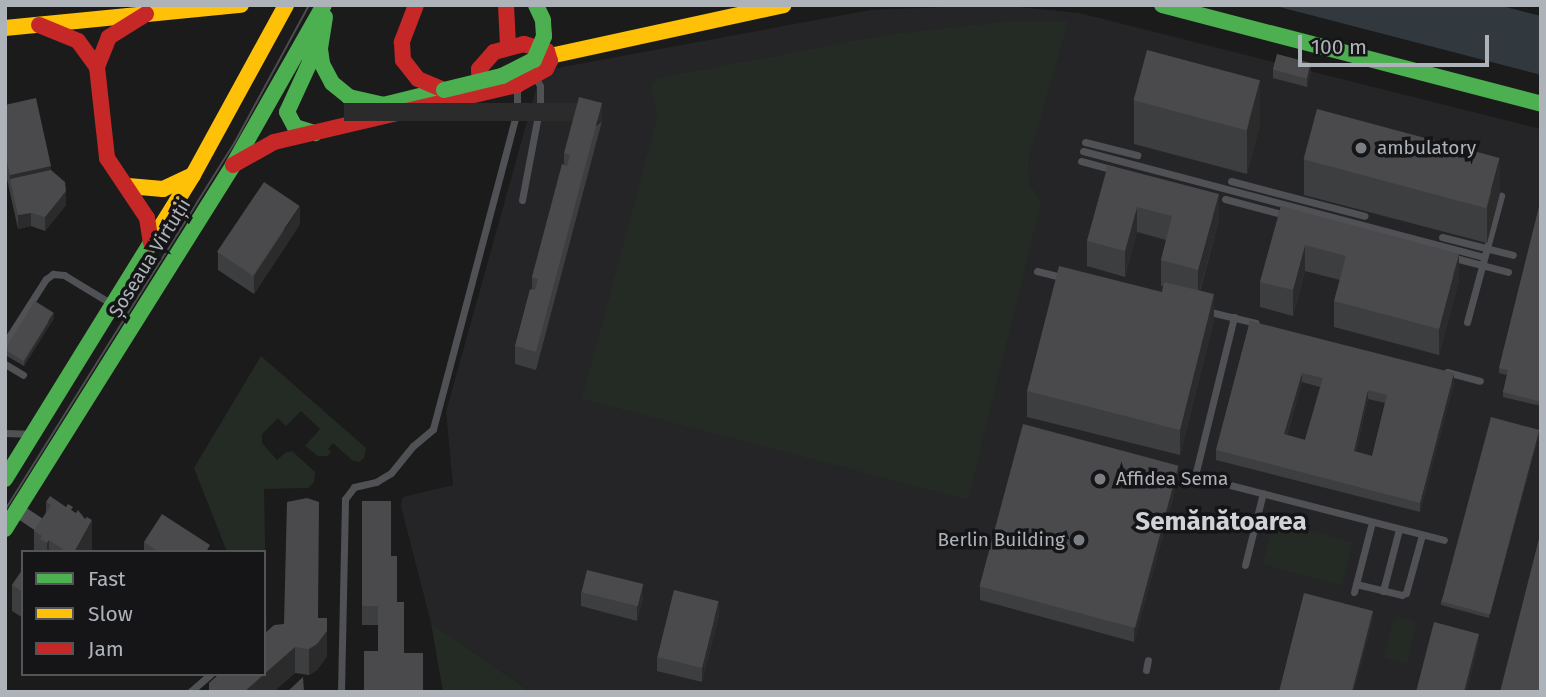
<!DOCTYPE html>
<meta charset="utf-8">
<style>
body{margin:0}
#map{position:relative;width:1546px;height:697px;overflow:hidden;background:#1b1b1b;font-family:"Fira Sans",sans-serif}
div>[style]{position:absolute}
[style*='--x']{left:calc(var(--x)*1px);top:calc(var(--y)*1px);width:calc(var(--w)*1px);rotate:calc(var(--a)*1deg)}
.built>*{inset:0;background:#252527}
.green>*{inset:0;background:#242a24;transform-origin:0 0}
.water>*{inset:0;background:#32393e}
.lane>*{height:7px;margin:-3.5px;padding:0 3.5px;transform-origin:3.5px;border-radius:3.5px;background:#505154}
.street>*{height:14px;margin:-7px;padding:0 7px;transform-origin:7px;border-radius:7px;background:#505154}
.fast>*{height:16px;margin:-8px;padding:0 8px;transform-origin:8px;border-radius:8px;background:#4caf50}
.slow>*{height:16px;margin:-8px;padding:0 8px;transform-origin:8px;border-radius:8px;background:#ffc107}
.jam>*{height:16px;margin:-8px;padding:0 8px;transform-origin:8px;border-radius:8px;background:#c62828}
.tram>*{height:2px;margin:-1px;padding:0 1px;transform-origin:1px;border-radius:1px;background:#4b4c4e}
.fast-bridge>*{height:16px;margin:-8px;padding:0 8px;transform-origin:8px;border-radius:8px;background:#4caf50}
.wall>*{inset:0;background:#3d3e3f}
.shaded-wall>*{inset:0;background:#2b2b2b;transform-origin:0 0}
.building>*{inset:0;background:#4a4a4c;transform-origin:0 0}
.dots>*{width:19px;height:19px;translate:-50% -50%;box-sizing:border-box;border:4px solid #151517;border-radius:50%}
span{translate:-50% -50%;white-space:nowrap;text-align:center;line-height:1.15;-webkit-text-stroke:7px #151517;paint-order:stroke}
.poi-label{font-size:19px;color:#aeb3ba}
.left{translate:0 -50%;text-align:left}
.right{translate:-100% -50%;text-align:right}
.street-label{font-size:19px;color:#aeb3ba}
.district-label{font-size:26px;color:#cfd2d7;font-weight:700}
.frame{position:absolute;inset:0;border:7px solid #aeb3ba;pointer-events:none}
.legend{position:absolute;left:21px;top:550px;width:245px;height:126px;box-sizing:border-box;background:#151517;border:2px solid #525458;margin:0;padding:9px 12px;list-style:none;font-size:21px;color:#aeb3ba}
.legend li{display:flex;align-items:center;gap:14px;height:35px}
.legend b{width:35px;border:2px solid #525458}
.scale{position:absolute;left:1298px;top:35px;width:191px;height:32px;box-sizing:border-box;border:4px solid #aeb3ba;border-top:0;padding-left:9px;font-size:21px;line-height:24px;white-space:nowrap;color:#aeb3ba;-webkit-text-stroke:5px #151517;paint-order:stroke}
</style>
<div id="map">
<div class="built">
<i style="clip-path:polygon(999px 5px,1079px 13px,1541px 129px,1541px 692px,531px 692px,431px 623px,401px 506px,403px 497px,453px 485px,446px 412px,541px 71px,870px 10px)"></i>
</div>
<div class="green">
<i style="clip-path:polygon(1003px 22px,1068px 22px,1028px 161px,1029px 183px,1041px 202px,968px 500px,582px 399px,658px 115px,652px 93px,652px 84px,658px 78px,886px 35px)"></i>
<i style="clip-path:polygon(261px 356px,366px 448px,364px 458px,359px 462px,353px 461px,333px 443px,328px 449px,331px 452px,327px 456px,318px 456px,305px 446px,320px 429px,301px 411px,286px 426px,278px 418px,262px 434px,262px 443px,277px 460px,285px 453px,292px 451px,315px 472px,314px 482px,308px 488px,264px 489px,267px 644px,264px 644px,264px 552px,227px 552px,194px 468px)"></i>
<i style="left:1274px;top:521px;width:82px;height:45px;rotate:15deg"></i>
<i style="clip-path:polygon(1399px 616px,1416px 622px,1407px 664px,1384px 658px,1393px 620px)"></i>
<i style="clip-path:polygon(431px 623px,531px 692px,443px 692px)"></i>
</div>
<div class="water">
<i style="clip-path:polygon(1272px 5px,1498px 5px,1541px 16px,1541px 75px)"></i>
</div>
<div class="lane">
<i style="--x:1085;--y:142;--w:54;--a:14"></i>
<i style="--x:1083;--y:151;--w:415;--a:14.8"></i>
<i style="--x:1081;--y:161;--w:34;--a:15"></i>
<i style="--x:1231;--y:181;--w:138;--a:14.6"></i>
<i style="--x:1225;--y:199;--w:62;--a:14.9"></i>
<i style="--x:522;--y:200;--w:97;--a:-79.3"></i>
<i style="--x:540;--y:105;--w:19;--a:-90"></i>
<i style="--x:540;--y:86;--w:9;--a:-117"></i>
<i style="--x:1442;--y:237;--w:73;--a:14.2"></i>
<i style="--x:1451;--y:257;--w:59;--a:14.7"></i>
<i style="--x:1037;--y:271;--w:29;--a:14"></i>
<i style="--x:1206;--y:311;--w:51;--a:13.5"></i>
<i style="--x:1234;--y:317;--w:164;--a:103.8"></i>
<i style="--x:1195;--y:476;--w:257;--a:14.4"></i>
<i style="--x:1467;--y:322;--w:131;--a:-74.9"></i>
<i style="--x:5;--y:343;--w:76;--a:-57.4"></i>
<i style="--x:46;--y:279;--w:9;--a:-36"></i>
<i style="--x:53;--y:274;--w:11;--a:5"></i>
<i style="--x:64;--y:275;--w:54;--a:31.3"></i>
<i style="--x:5;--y:364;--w:21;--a:31"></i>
<i style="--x:1447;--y:372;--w:34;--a:15"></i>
<i style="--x:5;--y:433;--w:24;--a:2"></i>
<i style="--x:1245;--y:565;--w:74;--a:-76"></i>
<i style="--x:1356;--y:584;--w:47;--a:13.4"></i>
<i style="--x:1402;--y:595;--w:4;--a:-27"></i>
<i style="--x:1406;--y:593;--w:60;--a:-74.6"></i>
<i style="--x:1383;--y:591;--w:64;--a:-75.5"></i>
<i style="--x:1354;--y:592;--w:72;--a:-75.6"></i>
<i style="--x:1146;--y:670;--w:10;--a:-79"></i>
<i style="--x:190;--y:692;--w:28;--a:-41"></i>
<i style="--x:341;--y:692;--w:193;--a:-88.8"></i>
<i style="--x:345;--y:499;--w:15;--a:-53"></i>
<i style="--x:354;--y:487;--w:23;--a:-13"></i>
<i style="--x:376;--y:482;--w:17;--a:-31"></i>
<i style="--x:391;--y:473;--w:35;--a:-51"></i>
<i style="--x:413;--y:446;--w:26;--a:-40"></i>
<i style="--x:433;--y:429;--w:328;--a:-75.2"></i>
<i style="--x:517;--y:112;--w:24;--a:-90"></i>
</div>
<div class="street">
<i style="--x:17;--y:510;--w:76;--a:33.7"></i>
</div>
<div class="fast">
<i style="--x:1162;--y:5;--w:392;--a:14.6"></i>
<i style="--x:325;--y:17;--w:32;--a:99"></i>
<i style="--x:320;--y:49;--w:15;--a:82"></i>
<i style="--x:322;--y:64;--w:21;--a:62"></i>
<i style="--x:332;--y:83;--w:22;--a:39"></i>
<i style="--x:349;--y:97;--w:35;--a:13"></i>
<i style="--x:383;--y:105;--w:63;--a:-13.8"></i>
<i style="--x:310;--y:36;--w:26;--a:90"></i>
<i style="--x:310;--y:62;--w:55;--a:114.7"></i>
<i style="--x:287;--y:112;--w:17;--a:62"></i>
<i style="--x:295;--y:127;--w:21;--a:17"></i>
<i style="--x:5;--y:479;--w:289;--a:-58.3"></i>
<i style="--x:5;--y:529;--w:430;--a:-57.9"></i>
<i style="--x:233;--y:165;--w:184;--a:-60.4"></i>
</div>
<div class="slow">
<i style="--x:5;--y:28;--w:237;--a:-5.6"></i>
<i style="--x:550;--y:56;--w:239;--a:-12.3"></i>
<i style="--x:128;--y:186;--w:35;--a:5"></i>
<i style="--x:163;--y:189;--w:33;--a:-25"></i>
<i style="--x:157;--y:233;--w:68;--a:-58.2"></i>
<i style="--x:193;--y:175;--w:194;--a:-61.3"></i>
</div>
<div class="jam">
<i style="--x:416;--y:5;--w:40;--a:111"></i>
<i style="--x:402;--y:42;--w:18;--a:87"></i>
<i style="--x:403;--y:60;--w:24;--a:52"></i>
<i style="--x:418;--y:79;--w:28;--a:23"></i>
<i style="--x:506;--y:5;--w:41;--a:87.2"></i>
<i style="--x:146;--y:14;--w:44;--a:148.1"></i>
<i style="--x:109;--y:37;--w:32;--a:112"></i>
<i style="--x:97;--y:67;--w:92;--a:83.7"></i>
<i style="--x:107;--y:158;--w:72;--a:56.3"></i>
<i style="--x:147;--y:218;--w:25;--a:81"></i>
<i style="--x:39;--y:25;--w:42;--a:22.3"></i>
<i style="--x:78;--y:41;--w:32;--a:54"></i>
<i style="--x:233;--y:165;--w:47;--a:-29.3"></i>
<i style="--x:274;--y:142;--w:250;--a:-13.2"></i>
<i style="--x:517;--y:85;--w:33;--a:-29"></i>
<i style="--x:546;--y:69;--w:9;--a:-63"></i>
<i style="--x:550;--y:61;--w:10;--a:-107"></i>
<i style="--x:547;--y:51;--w:24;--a:-163"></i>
<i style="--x:524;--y:44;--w:31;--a:165"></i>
<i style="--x:494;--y:52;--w:23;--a:131"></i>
<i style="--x:479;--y:69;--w:24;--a:88"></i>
</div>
<div class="tram">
<i style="--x:5;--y:510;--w:434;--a:-58"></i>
<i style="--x:235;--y:142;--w:156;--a:-61.6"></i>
</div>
<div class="fast-bridge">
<i style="--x:444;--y:90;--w:60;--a:-13.6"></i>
<i style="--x:502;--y:76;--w:36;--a:-27"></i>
<i style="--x:534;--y:60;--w:26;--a:-67"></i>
<i style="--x:544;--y:36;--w:16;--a:-94"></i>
<i style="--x:543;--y:20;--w:17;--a:-115"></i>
</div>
<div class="wall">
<i style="clip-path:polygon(1273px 69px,1311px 72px,1307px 87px,1273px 78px)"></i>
<i style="clip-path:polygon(1134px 100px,1260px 124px,1247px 174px,1134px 144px)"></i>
<i style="clip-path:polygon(5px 105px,51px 170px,66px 205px,45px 231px,31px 226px,18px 229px,5px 170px)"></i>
<i style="clip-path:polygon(602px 121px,536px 370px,515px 364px,515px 346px,532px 290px,532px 277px,564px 165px,564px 153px)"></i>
<i style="clip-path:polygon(1304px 159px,1500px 193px,1487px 243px,1304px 195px)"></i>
<i style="clip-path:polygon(1108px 165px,1219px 220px,1200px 291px,1214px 320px,1180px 455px,1027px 417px,1027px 391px,1162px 292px,1163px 286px,1161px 286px,1161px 260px,1166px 240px,1137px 232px,1125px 277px,1087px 266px,1087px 241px)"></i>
<i style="clip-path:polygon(1541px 199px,1541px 406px,1503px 397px,1503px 392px,1507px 375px,1499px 373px,1499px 368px)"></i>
<i style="clip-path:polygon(1281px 206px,1459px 280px,1439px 355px,1334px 327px,1334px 301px,1340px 280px,1305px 271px,1293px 316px,1260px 307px,1260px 282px)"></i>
<i style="clip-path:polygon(300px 224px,254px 294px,218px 270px,218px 252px)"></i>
<i style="clip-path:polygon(54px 318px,24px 366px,5px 355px,5px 349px)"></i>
<i style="clip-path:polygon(evenodd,1250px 321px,1454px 383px,1420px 512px,1216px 460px,1216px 450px,1250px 321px,1302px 382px,1320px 387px,1305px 440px,1287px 435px,1302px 382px,1250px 321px,1368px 399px,1385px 403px,1372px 456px,1356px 452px,1368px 399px)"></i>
<i style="clip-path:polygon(1539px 435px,1489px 618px,1441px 605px,1441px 601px)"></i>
<i style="clip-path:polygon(1178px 480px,1134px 642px,980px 600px,980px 586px)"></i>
<i style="clip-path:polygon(362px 501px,391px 556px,397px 602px,378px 651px,378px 625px,362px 625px)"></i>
<i style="clip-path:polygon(46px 502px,73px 511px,92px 552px,34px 552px,34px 531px,46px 513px)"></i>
<i style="clip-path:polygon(144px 542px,210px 552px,144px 552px)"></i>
<i style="clip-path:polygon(23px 570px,23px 618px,12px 611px,12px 585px)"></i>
<i style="clip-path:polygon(581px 592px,643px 598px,637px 621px,581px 606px)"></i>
<i style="clip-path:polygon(719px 615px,702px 682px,657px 671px,657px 657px)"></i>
<i style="clip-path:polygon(284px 624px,327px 656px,317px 670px,309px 675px,295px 673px,273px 692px,209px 692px)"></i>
</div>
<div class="shaded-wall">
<i style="clip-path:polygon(1311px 63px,1311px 72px,1307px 87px,1307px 78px)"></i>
<i style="clip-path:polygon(1260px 80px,1260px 124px,1247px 174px,1247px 130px)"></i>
<i style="left:602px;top:103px;width:18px;height:258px;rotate:90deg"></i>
<i style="clip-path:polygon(1500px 158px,1500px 193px,1487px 243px,1487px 208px)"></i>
<i style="clip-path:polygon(51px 166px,51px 184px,10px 179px,10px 175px)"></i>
<i style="clip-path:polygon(66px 191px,66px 205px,45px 231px,45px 217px)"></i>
<i style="clip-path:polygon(1219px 194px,1219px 220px,1198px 296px,1198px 270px)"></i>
<i style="clip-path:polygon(300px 206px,300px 224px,254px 294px,254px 276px)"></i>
<i style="clip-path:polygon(1137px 207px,1137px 232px,1125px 277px,1125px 251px)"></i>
<i style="clip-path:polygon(31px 213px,31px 226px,18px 229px,18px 215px)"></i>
<i style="clip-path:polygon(1305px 245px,1305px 271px,1293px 316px,1293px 290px)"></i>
<i style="clip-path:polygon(1459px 254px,1459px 280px,1439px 355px,1439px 329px)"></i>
<i style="clip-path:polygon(1214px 294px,1214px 320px,1180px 455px,1180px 430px)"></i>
<i style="clip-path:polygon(54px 313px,54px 318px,24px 366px,24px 362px)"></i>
<i style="clip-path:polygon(1302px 373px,1302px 382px,1284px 444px,1284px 434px)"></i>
<i style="clip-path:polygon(1454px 373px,1454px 383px,1420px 512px,1420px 503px)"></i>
<i style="clip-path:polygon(1368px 390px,1368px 399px,1354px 460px,1354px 451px)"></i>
<i style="clip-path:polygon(1539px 430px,1539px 435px,1489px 618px,1489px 614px)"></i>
<i style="clip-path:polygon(1178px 466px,1178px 480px,1134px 642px,1134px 628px)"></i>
<i style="clip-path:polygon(92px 520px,92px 552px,74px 552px)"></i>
<i style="clip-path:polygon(49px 540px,49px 552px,47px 552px,47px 543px)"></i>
<i style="clip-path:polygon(643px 584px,643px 598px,637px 621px,637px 607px)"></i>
<i style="clip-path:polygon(719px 601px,719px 615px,702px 682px,702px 668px)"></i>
<i style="clip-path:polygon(1373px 611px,1373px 620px,1354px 692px,1352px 692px)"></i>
<i style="clip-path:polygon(327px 618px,327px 656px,317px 670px,309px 675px,309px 649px)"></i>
<i style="clip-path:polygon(1479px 634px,1479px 643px,1467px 692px,1464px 692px)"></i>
<i style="clip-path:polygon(295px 647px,295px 673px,273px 692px,244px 692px)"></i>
<i style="left:7px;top:674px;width:18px;height:3px;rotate:90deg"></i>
</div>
<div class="building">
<i style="left:1147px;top:50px;width:117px;height:52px;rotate:15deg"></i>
<i style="left:1277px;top:54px;width:35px;height:16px;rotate:15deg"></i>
<i style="clip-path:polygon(579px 97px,602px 103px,536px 352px,515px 346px,530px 289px,535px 290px,538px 279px,532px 277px,562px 164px,567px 166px,570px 155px,564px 153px)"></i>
<i style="clip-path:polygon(36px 98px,51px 166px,10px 175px,5px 152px,5px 105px)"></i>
<i style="left:1317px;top:109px;width:189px;height:52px;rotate:15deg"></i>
<i style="clip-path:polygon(1108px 165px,1219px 194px,1198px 270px,1161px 260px,1172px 216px,1137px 207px,1125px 251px,1087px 241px)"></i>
<i style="clip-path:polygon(51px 170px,65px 182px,66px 191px,45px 217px,31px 213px,18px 215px,10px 179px)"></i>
<i style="left:264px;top:182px;width:43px;height:84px;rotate:34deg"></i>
<i style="clip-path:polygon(1541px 199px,1541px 402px,1503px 392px,1508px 370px,1499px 368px)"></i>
<i style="clip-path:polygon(1281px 206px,1459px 254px,1439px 329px,1334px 301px,1346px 256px,1305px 245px,1293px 290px,1260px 282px)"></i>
<i style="clip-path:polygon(1059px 266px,1162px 292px,1164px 282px,1214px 294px,1180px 430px,1027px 391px)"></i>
<i style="left:35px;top:301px;width:22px;height:57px;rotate:32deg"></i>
<i style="clip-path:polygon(evenodd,1250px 321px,1454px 373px,1420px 503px,1216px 450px,1250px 321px,1302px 373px,1323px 378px,1305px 440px,1284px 434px,1302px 373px,1250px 321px,1368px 390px,1387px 395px,1372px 456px,1354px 451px,1368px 390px)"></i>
<i style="left:1491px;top:417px;width:50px;height:191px;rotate:15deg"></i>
<i style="left:1023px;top:424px;width:161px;height:168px;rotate:15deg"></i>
<i style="clip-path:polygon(50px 496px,66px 507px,68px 504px,73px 507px,71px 510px,76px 513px,78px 510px,85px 519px,87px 517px,92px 520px,74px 552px,67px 552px,49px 540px,47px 543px,40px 539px,42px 536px,34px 531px,51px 505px,46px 502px)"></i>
<i style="clip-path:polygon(307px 498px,319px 502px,318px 618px,327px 618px,327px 631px,317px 644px,309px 649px,295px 647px,264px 674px,264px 634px,274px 625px,284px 624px,287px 502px)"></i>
<i style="clip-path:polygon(362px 501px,391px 501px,391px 556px,397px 556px,397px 602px,404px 602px,404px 653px,423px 653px,423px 692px,364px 692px,364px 651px,378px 651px,378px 606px,362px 606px)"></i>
<i style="clip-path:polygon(162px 514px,210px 545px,206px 552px,159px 552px,144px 542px)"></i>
<i style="clip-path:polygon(1541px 531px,1541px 692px,1500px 692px)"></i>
<i style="clip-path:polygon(22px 570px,23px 570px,23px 592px,12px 585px)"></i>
<i style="left:587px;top:570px;width:58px;height:23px;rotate:14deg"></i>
<i style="left:674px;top:590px;width:46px;height:69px;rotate:14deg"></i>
<i style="clip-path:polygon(1304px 593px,1373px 611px,1352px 692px,1279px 692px)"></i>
<i style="clip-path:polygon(1434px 622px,1479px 634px,1464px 692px,1416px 692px)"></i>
<i style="clip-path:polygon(219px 674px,264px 674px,244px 692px,209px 692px,209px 683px)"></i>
<i style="clip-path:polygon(303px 677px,304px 692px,287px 692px)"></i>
</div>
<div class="dots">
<i style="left:1361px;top:148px;background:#7b7e82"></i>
<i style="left:1100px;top:479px;background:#7b7e82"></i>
<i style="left:1079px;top:540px;background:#7b7e82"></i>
</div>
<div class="poi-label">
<span class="left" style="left:1377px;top:148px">ambulatory</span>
<span class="left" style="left:1116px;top:479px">Affidea Sema</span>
<span class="right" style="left:1065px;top:540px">Berlin Building</span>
</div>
<div class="street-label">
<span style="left:150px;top:258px;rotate:-58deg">Șoseaua Virtuții</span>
</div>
<div class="district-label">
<span style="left:1221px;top:522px">Semănătoarea</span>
</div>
<div class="frame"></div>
<ul class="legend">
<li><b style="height:9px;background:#4caf50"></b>Fast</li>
<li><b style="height:9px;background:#ffc107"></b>Slow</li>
<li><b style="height:9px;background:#c62828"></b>Jam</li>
</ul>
<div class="scale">100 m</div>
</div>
